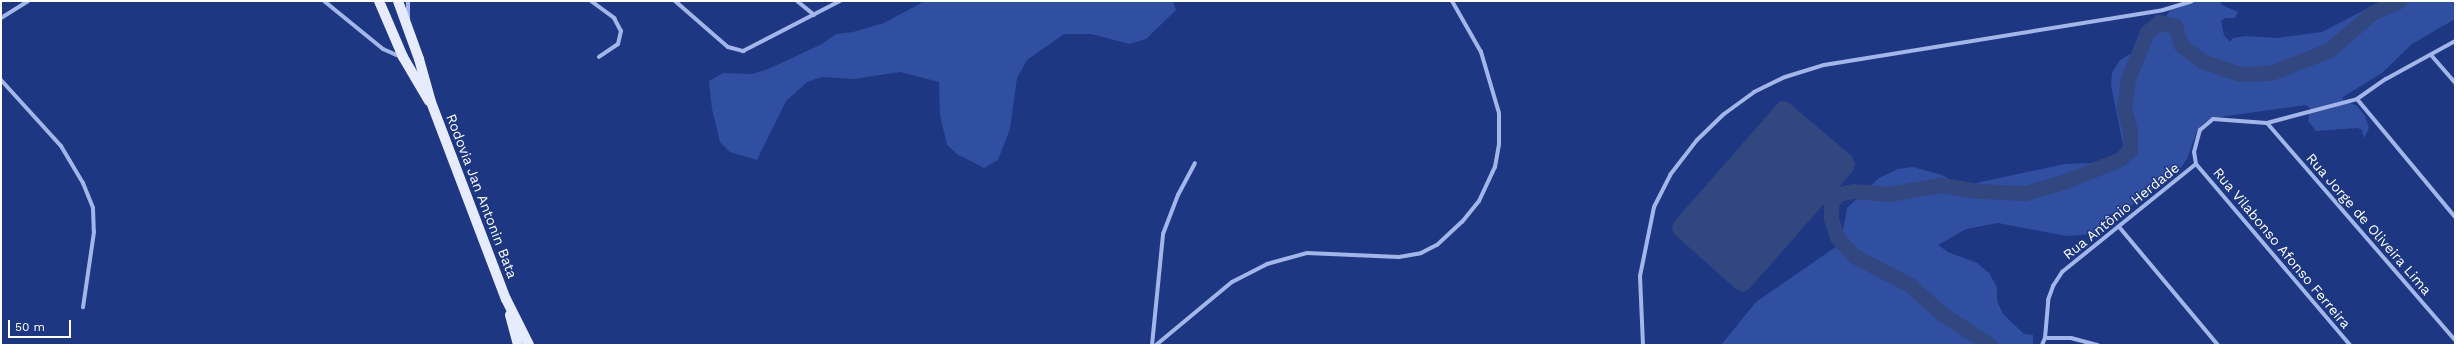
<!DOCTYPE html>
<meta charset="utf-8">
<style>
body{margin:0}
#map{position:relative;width:2456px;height:346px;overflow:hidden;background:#1d3783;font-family:"Work Sans",sans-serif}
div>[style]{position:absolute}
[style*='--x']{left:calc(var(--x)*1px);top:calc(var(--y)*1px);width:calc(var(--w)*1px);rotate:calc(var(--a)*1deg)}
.green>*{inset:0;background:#304fa1}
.water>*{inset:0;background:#32467f}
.river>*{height:15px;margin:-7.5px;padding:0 7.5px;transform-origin:7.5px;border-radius:7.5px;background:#32467f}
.street>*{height:4px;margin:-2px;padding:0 2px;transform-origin:2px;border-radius:2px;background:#a3b6ea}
.primary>*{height:10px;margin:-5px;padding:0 5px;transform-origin:5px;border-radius:5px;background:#e7ebfe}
span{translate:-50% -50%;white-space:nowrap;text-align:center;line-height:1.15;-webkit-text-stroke:3px #1d3783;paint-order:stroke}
.street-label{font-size:14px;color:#fff}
.frame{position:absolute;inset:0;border:2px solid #fff;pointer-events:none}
.scale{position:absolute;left:8px;top:320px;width:63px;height:18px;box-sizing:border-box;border:2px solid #fff;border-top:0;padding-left:5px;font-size:12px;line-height:14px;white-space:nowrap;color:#fff;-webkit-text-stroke:3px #1d3783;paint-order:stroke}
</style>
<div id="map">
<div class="green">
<i style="clip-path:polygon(925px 1px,1173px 1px,1176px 10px,1146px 39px,1130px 44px,1091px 34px,1064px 34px,1027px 60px,1017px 78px,1010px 129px,998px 160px,984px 168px,957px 154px,947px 145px,940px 115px,939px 82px,900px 72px,854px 79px,822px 77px,807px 82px,786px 101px,757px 160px,730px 152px,720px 142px,712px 109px,709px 81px,723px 73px,753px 74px,768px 69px,822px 44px,836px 34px,853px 32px,884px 23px)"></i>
<i style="clip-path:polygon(2191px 1px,2220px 1px,2222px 5px,2238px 12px,2235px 18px,2225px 18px,2221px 21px,2224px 35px,2230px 42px,2233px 38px,2246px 36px,2277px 38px,2322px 32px,2382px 1px,2455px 1px,2455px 19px,2412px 44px,2382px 73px,2343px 97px,2343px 100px,2357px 106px,2365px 116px,2369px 128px,2364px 138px,2362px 130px,2358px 128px,2316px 131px,2308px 121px,2310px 108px,2306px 105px,2220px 117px,2206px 121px,2197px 131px,2187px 159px,2180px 169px,2093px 234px,2066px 236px,1998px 223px,1966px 229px,1938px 245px,1948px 252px,1977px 263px,1989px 273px,1997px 287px,1997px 301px,2003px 314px,2024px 334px,2033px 335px,2033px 345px,1721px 345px,1756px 302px,1837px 246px,1841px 240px,1847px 208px,1879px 178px,1898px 169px,1913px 167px,1942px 175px,1962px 186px,2065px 164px,2091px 163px,2114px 158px,2120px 153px,2123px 145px,2111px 85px,2112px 73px,2120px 60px,2134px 52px,2145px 31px,2161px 22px,2174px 6px)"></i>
</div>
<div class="water">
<i style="clip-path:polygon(1783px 101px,1788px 102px,1853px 157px,1855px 164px,1853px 171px,1750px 288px,1744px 292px,1736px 289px,1674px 234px,1672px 229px,1673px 223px,1779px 102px)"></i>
</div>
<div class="river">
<i style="--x:1990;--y:345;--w:59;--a:-146.9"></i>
<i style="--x:1941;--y:313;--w:42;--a:-137.9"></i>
<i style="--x:1910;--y:285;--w:63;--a:-152.6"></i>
<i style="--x:1854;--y:256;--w:25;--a:-132"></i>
<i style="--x:1837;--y:237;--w:19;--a:-108"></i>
<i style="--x:1831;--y:219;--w:15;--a:-90"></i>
<i style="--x:1831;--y:204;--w:12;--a:-55"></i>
<i style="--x:1838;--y:194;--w:16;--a:-11"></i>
<i style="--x:1854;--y:191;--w:35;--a:5"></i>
<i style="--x:1889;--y:194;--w:53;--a:-9.8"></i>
<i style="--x:1941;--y:185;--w:39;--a:9"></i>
<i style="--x:1980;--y:191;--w:45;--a:2.5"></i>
<i style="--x:2025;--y:193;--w:43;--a:-16.3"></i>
<i style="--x:2066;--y:181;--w:58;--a:-22.2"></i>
<i style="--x:2120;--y:159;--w:13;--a:-42"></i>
<i style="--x:2130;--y:150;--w:19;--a:-90"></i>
<i style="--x:2130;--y:131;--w:24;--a:-105"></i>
<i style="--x:2124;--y:108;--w:29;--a:-82"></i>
<i style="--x:2128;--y:79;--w:51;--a:-68"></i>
<i style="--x:2147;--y:32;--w:16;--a:-40"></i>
<i style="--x:2159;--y:22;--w:16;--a:14"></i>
<i style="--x:2175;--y:26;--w:20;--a:72"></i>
<i style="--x:2181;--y:45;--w:26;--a:37"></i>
<i style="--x:2202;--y:61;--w:39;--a:19"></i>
<i style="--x:2239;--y:74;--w:32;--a:-2"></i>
<i style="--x:2271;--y:73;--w:62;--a:-21.6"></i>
<i style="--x:2329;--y:50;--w:57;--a:-40.7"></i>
<i style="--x:2372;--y:13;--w:30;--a:-24"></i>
</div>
<div class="street">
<i style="--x:324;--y:1;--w:76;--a:39.1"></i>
<i style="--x:383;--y:49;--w:20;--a:24"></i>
<i style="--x:591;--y:1;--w:29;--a:36"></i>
<i style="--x:614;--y:18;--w:15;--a:62"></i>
<i style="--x:621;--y:31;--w:13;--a:103"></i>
<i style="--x:618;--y:44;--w:23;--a:146"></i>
<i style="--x:675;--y:1;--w:70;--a:41"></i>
<i style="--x:728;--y:47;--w:16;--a:15"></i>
<i style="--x:743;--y:51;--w:109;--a:-27.3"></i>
<i style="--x:797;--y:1;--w:22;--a:39"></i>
<i style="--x:1;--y:18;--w:32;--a:-32"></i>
<i style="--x:408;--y:19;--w:18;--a:-90"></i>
<i style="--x:2431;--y:55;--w:37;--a:49"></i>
<i style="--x:1;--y:80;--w:89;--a:47.7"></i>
<i style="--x:61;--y:146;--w:43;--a:59.3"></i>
<i style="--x:83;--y:183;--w:27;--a:68"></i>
<i style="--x:93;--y:208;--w:24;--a:88"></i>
<i style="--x:94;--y:232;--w:76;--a:98.3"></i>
<i style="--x:2357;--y:99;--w:153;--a:50.3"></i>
<i style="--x:2267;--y:123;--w:287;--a:49.1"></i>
<i style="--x:2196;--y:164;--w:12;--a:-99"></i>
<i style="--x:2194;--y:152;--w:23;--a:-75"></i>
<i style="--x:2200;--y:130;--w:17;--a:-40"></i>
<i style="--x:2213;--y:119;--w:54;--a:4.2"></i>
<i style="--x:2267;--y:123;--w:93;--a:-14.9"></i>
<i style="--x:2357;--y:99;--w:35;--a:-35"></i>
<i style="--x:2386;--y:79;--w:79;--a:-28.8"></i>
<i style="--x:2196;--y:164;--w:238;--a:49.6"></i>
<i style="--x:2120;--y:228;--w:153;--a:50.1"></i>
<i style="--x:2045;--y:338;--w:26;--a:0"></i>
<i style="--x:2071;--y:338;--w:28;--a:15"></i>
<i style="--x:1152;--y:345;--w:112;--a:-84.3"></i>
<i style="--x:1163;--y:234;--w:42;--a:-69"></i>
<i style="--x:1178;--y:195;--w:36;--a:-62"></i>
<i style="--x:1156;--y:345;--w:99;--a:-39.7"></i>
<i style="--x:1232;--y:282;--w:39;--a:-27"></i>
<i style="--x:1267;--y:264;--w:41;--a:-15.4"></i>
<i style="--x:1307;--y:253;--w:92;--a:2.5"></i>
<i style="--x:1399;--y:257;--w:22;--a:-10"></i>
<i style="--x:1421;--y:253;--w:18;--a:-27"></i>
<i style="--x:1437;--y:245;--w:34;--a:-43"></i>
<i style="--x:1462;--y:222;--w:27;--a:-51"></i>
<i style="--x:1479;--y:201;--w:38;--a:-65"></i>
<i style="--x:1495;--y:167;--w:23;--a:-80"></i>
<i style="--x:1499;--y:144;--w:31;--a:-90"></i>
<i style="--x:1499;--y:113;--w:64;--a:-106.4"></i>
<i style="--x:1481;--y:52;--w:59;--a:-119.6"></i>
<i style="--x:1643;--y:345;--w:69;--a:-92.5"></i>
<i style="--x:1640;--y:276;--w:70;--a:-78.5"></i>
<i style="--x:1654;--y:207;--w:36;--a:-63"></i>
<i style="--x:1670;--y:175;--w:44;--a:-52.4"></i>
<i style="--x:1697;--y:140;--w:37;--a:-44"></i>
<i style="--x:1724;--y:114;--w:37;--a:-36"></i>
<i style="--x:1754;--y:92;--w:34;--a:-26"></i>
<i style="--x:1785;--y:77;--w:41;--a:-17.1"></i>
<i style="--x:1824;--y:65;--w:343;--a:-9.2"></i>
<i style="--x:2163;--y:10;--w:30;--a:-17"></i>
<i style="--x:2042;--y:345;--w:8;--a:-67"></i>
<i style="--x:2045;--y:338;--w:38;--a:-85"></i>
<i style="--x:2048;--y:300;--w:15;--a:-70"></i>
<i style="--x:2053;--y:286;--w:17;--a:-57"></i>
<i style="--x:2062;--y:272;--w:172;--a:-38.9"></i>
</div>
<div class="primary">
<i style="--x:379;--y:1;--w:61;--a:66.8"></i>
<i style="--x:403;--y:57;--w:51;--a:59.4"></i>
<i style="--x:398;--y:1;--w:62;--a:70.1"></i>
<i style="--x:419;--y:59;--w:45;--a:74.4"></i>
<i style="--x:431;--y:102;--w:211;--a:69.2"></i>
<i style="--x:506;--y:299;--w:51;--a:63.4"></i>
<i style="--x:510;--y:315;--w:31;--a:75"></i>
</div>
<div class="street-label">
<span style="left:482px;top:196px;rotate:69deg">Rodovia Jan Antonin Bata</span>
<span style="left:2121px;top:211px;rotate:-39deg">Rua Antônio Herdade</span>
<span style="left:2369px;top:224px;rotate:49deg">Rua Jorge de Oliveira Lima</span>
<span style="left:2282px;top:248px;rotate:50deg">Rua Vilabonso Afonso Ferreira</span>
</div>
<div class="frame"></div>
<div class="scale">50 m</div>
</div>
